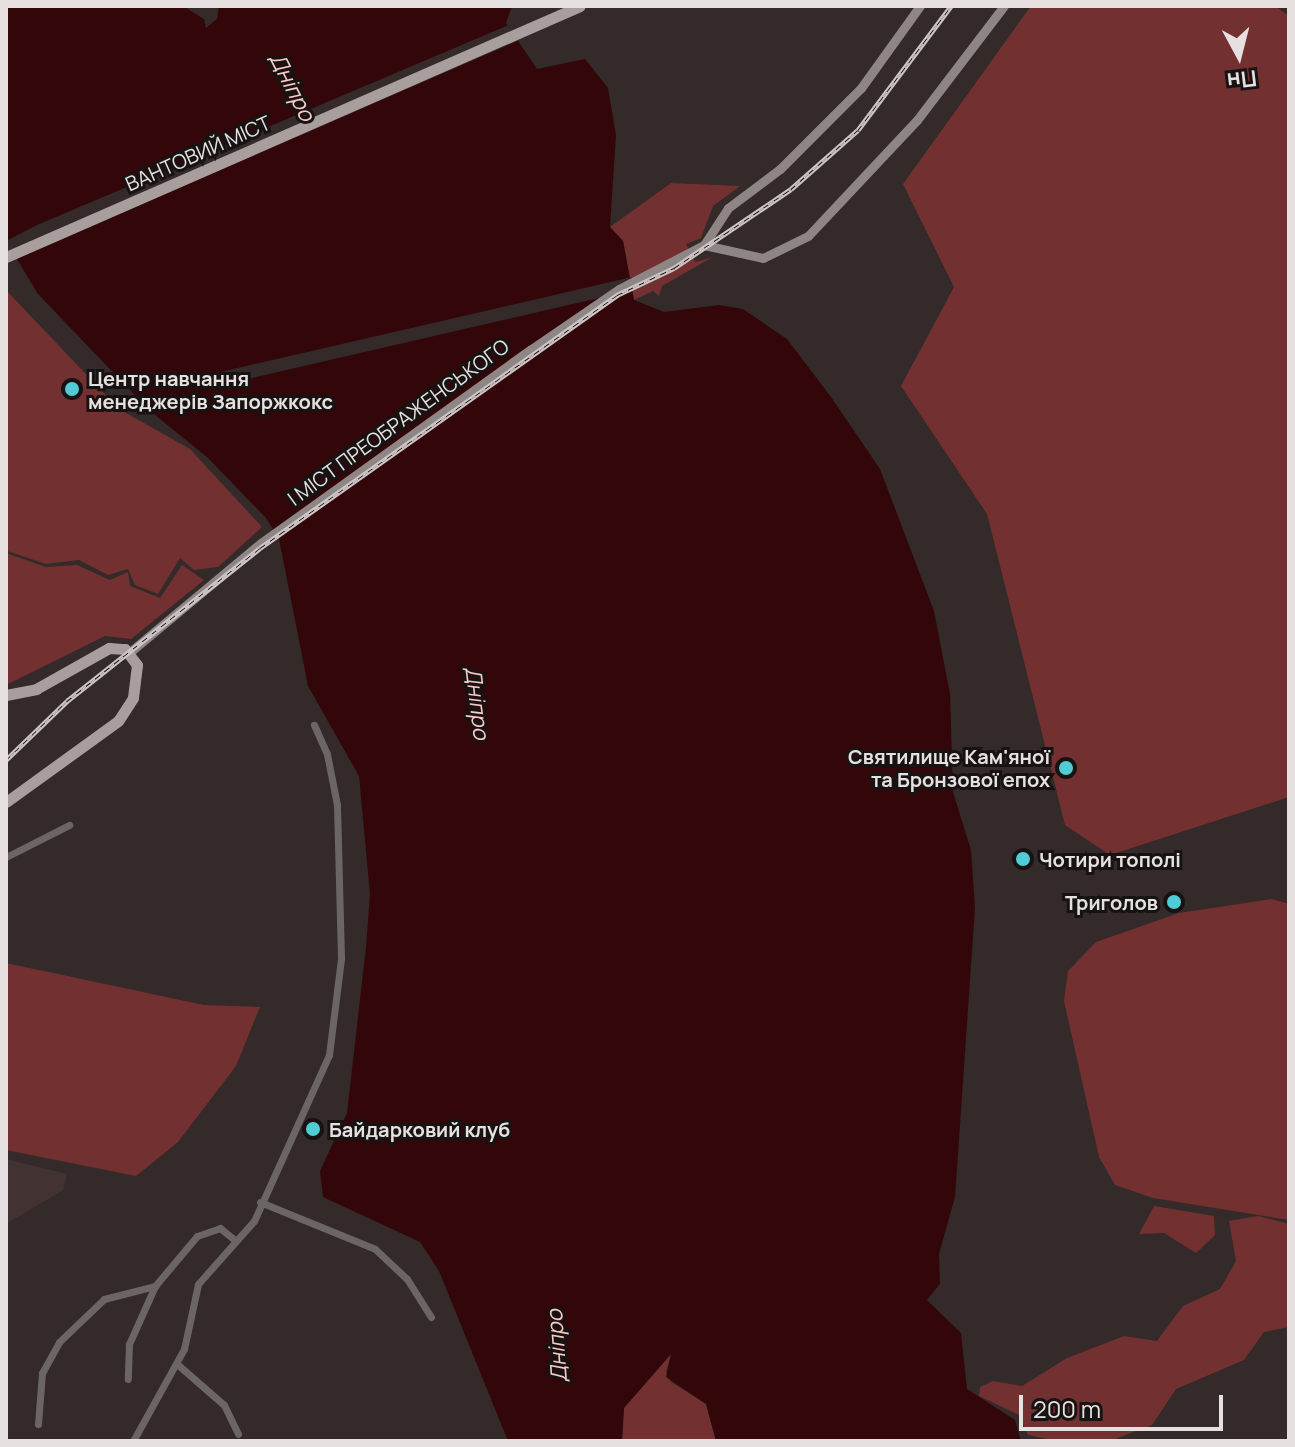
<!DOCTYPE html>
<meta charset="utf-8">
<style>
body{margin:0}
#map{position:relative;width:1295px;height:1447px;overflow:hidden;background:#332a29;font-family:Manrope,sans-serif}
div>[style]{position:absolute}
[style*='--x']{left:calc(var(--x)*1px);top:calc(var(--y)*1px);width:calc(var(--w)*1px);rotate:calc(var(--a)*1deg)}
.built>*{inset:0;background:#423332}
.green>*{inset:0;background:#733030}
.water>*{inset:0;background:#330709}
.pier>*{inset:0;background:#332a29;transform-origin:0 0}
.minor>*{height:7px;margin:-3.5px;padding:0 3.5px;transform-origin:3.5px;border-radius:3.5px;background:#6b6665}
.secondary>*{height:9px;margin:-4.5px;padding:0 4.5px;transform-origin:4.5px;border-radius:4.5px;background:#8e8685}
.primary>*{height:11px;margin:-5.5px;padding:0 5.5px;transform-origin:5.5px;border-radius:5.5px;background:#a89e9e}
.rail>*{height:5px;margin-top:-2.5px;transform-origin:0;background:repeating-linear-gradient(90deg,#181313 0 6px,#cec7c7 0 12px);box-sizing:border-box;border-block:2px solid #cec7c7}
.dots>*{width:22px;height:22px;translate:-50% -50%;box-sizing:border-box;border:4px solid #181313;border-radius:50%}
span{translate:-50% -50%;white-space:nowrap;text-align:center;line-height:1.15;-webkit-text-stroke:6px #181313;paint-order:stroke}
.street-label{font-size:20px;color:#e7e0e0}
.poi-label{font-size:20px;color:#e7e0e0;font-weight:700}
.left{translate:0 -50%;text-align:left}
.right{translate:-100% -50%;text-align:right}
.water-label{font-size:22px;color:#fcc9c6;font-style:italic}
.frame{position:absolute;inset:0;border:8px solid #e7e0e0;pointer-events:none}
.north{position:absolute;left:1199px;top:16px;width:80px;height:80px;-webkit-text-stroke:6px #181313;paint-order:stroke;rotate:173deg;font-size:22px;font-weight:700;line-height:32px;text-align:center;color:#e7e0e0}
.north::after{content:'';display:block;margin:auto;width:28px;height:36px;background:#e7e0e0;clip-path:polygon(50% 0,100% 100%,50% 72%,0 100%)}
.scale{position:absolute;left:1019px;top:1395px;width:204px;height:36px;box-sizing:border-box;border:4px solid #e7e0e0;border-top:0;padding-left:10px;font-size:24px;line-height:28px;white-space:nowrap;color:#e7e0e0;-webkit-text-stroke:6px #181313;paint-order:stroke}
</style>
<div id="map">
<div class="built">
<i style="clip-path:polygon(6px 1159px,67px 1174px,63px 1190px,6px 1224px)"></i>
</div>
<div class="green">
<i style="clip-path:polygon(1031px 6px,1275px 6px,1289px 16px,1289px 797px,1110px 855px,1065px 825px,987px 514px,901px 386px,954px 287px,903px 184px)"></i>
<i style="clip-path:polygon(671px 183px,740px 186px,713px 206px,701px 238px,686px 244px,695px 262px,713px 257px,662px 286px,659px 296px,653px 291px,634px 300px,623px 241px,610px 227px)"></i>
<i style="clip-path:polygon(6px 290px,119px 409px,190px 449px,262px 527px,218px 567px,194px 570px,180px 558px,158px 594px,135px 585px,128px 569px,108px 575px,79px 560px,46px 564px,7px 551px)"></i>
<i style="clip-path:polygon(6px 553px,46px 567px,77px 565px,110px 580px,128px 572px,130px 586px,160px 598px,182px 565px,204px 580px,131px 639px,105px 636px,6px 685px)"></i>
<i style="clip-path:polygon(1272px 899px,1289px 904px,1289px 1220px,1153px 1198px,1115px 1185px,1099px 1157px,1064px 1001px,1068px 971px,1096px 942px,1179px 913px)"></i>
<i style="clip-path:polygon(6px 963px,204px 1005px,260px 1007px,236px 1066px,178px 1142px,136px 1176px,6px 1150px)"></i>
<i style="clip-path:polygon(1154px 1206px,1214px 1216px,1215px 1235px,1196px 1253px,1164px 1233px,1139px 1234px)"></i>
<i style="clip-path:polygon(1258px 1216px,1289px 1224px,1289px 1327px,1264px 1332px,1244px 1360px,1176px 1389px,1152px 1425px,1110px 1441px,1056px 1441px,1028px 1435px,1019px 1415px,979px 1396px,980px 1387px,993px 1381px,1022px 1386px,1067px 1358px,1124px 1336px,1157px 1341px,1183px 1306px,1220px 1289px,1236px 1261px,1229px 1221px)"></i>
<i style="clip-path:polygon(671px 1354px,666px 1372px,671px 1382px,706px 1404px,716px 1441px,622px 1441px,624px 1408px)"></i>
</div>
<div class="water">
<i style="clip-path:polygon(6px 6px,183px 6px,204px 19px,206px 28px,217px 19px,219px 6px,512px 6px,506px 23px,537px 69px,585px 59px,608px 88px,616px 135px,610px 227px,623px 241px,634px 300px,664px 312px,719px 305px,743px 309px,787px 339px,831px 397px,880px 469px,934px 611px,950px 694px,953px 792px,971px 850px,975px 908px,955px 1197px,939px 1254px,940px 1284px,927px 1300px,961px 1333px,967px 1389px,1015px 1420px,1021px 1441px,716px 1441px,706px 1404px,666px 1377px,671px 1354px,624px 1408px,622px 1441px,508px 1441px,439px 1271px,420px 1242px,323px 1197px,320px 1171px,347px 1113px,366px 947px,370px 894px,359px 776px,308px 686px,279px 539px,266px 518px,208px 458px,149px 410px,38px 294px,6px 241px)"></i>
</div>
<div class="pier">
<i style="clip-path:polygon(511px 24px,520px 40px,13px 260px,6px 249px,6px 241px,37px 225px)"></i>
<i style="left:632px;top:277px;width:13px;height:442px;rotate:77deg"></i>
</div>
<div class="minor">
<i style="--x:6;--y:857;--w:71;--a:-26.9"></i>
<i style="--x:260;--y:1202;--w:124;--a:22.2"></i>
<i style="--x:375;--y:1249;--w:44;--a:43.2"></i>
<i style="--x:407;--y:1279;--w:45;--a:57.7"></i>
<i style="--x:155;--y:1286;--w:65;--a:-50"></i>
<i style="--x:197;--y:1236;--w:24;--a:-19"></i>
<i style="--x:220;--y:1228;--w:19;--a:39"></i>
<i style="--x:177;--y:1364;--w:62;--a:41.1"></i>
<i style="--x:224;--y:1405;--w:32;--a:64"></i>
<i style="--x:38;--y:1424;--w:51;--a:-85.5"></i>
<i style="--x:42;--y:1373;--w:35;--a:-61"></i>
<i style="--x:59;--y:1342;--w:62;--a:-43.7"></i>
<i style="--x:104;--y:1299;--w:53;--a:-14.3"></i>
<i style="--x:155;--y:1286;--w:64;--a:114.1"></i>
<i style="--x:129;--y:1344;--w:35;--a:92"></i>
<i style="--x:133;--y:1441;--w:105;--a:-61"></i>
<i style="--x:184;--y:1349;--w:66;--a:-77.8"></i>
<i style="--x:198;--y:1284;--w:84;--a:-48.4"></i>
<i style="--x:254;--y:1221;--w:182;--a:-65.7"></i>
<i style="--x:329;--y:1055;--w:98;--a:-82.9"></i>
<i style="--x:341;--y:958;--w:153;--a:-91.5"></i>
<i style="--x:337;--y:805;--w:52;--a:-101.1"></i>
<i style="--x:327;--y:754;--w:32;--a:-114"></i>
</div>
<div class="secondary">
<i style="--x:704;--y:245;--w:60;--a:12.4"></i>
<i style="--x:763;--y:258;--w:50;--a:-26.1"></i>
<i style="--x:808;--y:236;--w:159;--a:-46.8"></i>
<i style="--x:917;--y:120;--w:143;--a:-52.7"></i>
<i style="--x:704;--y:245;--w:44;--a:-57"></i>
<i style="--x:728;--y:208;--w:65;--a:-36.9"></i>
<i style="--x:780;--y:169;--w:115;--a:-45"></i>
<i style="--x:861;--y:88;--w:101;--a:-54.3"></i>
<i style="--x:130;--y:652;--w:170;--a:-39.8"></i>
<i style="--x:261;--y:543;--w:331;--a:-35.7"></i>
<i style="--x:530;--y:350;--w:108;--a:-34.4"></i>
<i style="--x:619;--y:289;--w:96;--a:-27.4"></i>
</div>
<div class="primary">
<i style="--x:6;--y:257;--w:626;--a:-23.62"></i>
<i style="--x:6;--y:695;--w:31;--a:-11"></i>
<i style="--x:36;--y:689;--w:84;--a:-29.3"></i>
<i style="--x:109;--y:648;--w:16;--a:4"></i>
<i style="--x:125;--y:649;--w:20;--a:53"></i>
<i style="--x:137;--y:665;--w:33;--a:97"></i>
<i style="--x:133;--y:698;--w:27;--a:123"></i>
<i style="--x:118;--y:721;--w:138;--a:144.1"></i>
</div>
<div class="rail">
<i style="--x:6;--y:760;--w:85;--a:-44"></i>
<i style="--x:67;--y:701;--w:246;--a:-38.4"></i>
<i style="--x:260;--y:548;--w:438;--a:-35.3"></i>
<i style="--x:617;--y:295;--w:63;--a:-25.3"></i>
<i style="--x:674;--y:268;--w:141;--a:-34"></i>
<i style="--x:791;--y:189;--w:89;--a:-41.4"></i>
<i style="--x:858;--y:130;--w:155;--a:-53.1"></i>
</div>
<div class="dots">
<i style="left:72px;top:389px;background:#51ccd5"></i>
<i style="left:1066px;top:768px;background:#51ccd5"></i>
<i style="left:1023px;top:859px;background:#51ccd5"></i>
<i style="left:1174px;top:902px;background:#51ccd5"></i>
<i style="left:313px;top:1129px;background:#51ccd5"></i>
</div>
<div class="street-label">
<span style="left:198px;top:153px;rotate:-24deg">ВАНТОВИЙ МІСТ</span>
<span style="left:398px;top:422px;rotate:-36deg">I МІСТ ПРЕОБРАЖЕНСЬКОГО</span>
</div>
<div class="poi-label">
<span class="left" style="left:88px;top:390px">Центр навчання<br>менеджерів Запоржкокс</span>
<span class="right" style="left:1050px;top:768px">Святилище Кам'яної<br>та Бронзової епох</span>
<span class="left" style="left:1039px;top:859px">Чотири тополі</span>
<span class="right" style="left:1158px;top:902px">Триголов</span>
<span class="left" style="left:329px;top:1129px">Байдарковий клуб</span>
</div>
<div class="water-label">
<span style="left:292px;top:87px;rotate:63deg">Дніпро</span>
<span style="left:477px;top:703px;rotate:83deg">Дніпро</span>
<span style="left:557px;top:1346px;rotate:-94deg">Дніпро</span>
</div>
<div class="frame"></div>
<div class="north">Пн</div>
<div class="scale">200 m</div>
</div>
